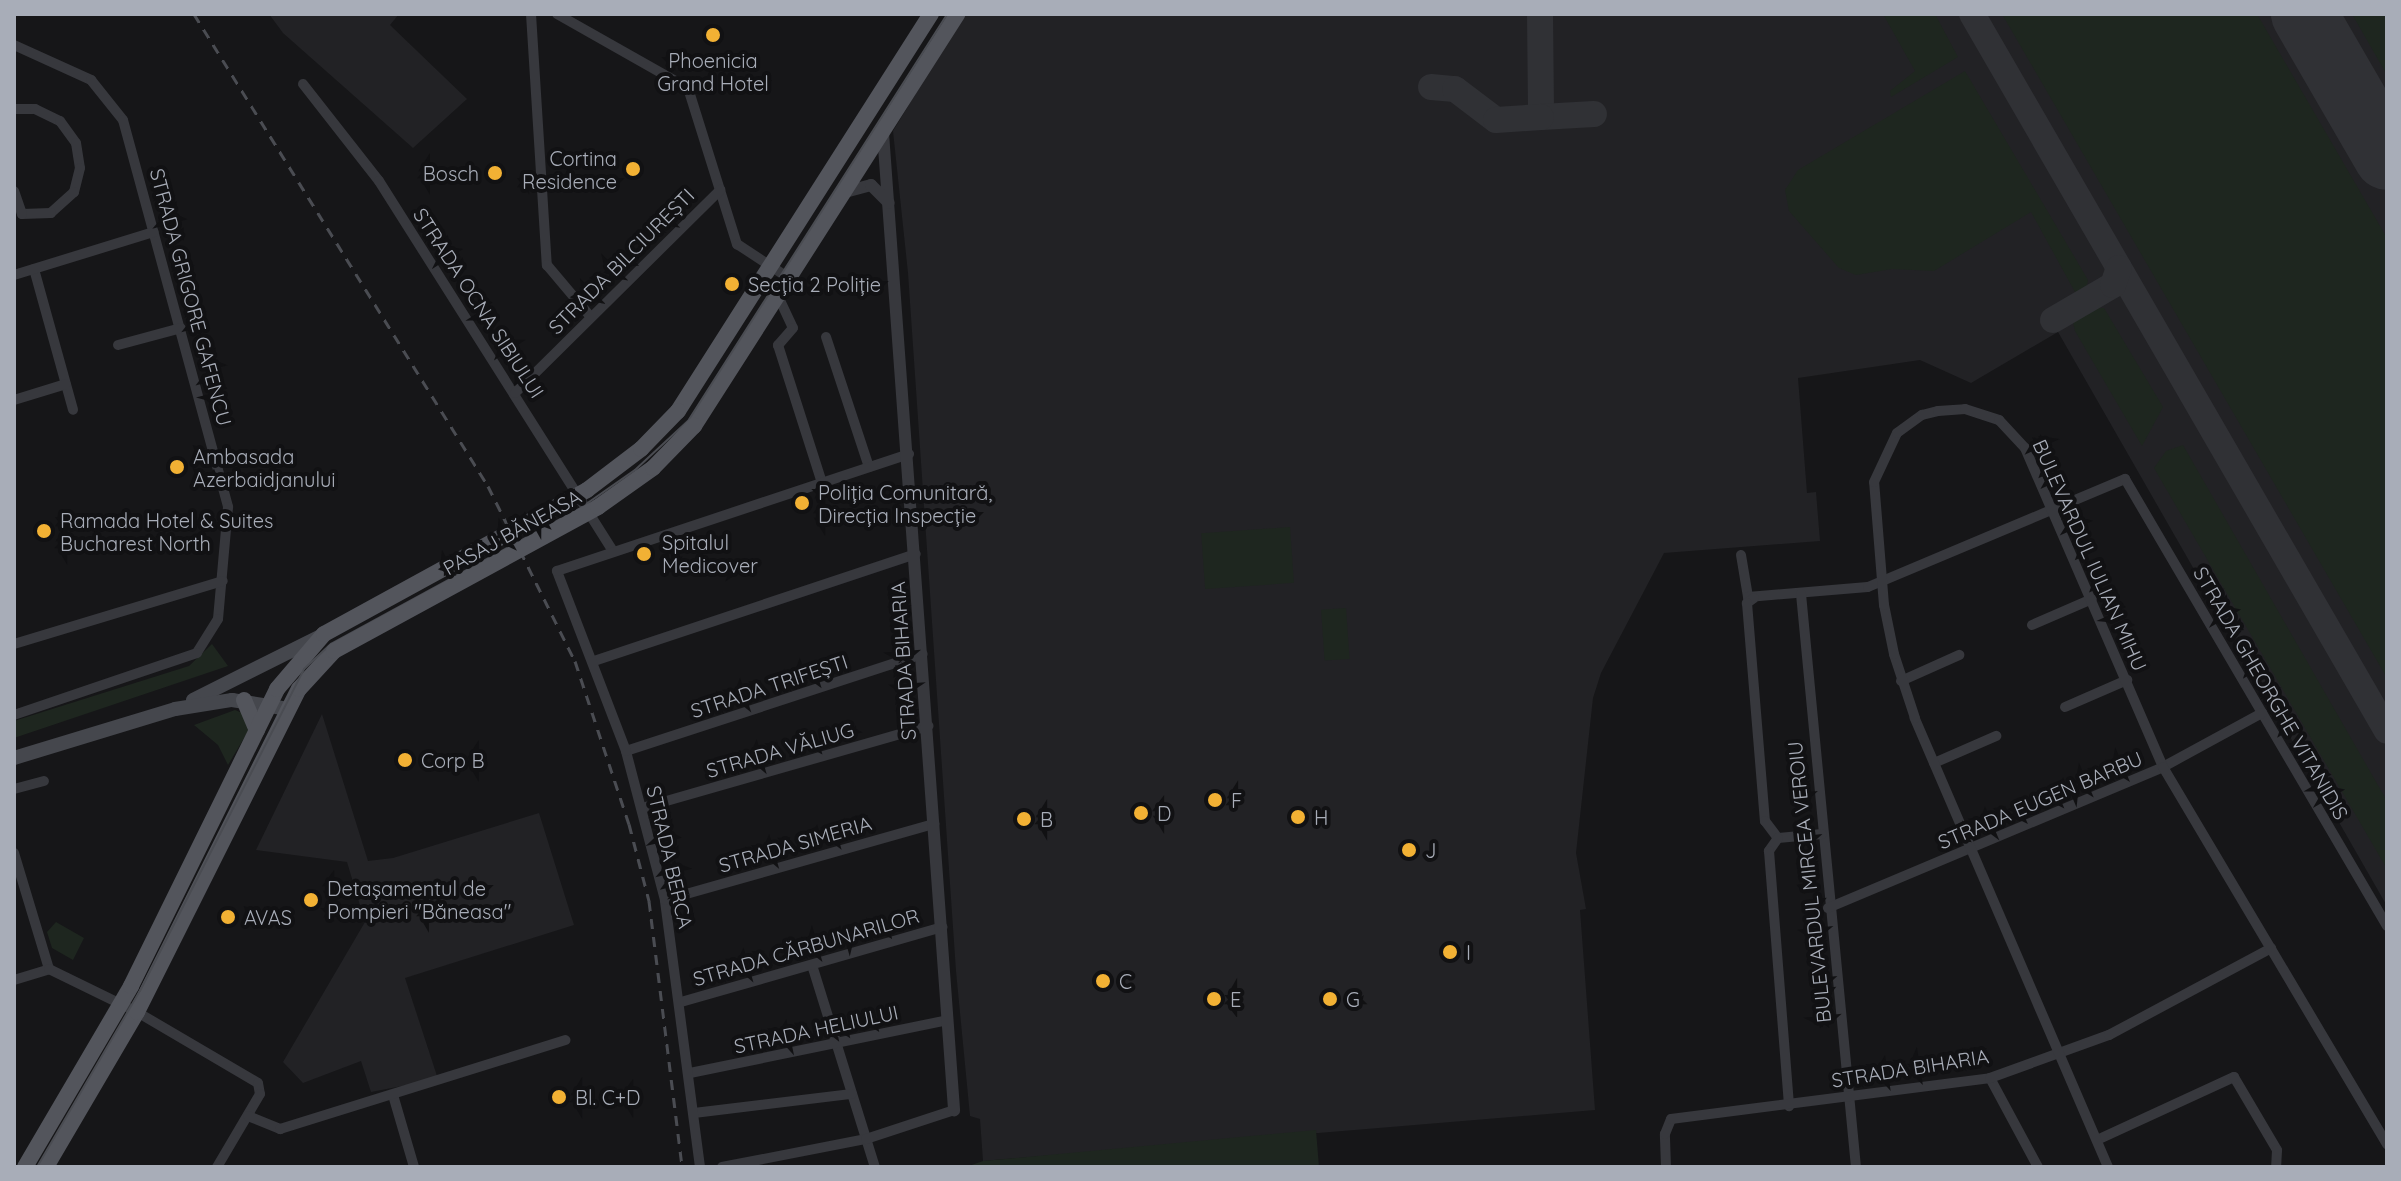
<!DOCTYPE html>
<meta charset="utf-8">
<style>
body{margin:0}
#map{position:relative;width:2401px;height:1181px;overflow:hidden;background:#161618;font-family:Quicksand,sans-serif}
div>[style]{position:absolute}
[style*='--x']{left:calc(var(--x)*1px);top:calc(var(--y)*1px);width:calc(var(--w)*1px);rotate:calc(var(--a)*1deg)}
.built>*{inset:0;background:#222225}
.green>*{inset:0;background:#1e261f;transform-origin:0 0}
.taxiway>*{height:26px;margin:-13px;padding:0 13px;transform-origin:13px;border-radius:13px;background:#303135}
.runway>*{height:66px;margin:-33px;padding:0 33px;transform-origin:33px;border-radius:33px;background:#303135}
.minor>*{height:10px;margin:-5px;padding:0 5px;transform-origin:5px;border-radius:5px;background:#37383d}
.tertiary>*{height:12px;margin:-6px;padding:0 6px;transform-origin:6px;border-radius:6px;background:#37383d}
.secondary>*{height:14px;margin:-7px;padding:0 7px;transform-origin:7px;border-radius:7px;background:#45474d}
.primary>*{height:16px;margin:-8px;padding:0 8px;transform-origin:8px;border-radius:8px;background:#53555c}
.tram>*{height:2px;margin:-1px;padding:0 1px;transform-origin:1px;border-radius:1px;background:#4a4c52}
.rail>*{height:3px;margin-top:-1.5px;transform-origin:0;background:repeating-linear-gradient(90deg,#4a4c52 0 10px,transparent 0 18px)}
.primary-bridge>*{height:16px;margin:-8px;padding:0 8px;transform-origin:8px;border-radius:8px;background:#53555c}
.dots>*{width:22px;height:22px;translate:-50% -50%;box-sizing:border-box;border:4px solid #111113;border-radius:50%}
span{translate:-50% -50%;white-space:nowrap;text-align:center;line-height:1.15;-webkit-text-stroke:8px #111113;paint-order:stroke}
.poi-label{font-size:20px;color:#a8adb8}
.right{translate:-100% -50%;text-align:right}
.left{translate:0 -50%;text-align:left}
.street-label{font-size:20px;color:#a8adb8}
.frame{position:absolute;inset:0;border:16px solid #a8adb8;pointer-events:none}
</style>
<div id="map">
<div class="built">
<i style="clip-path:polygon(269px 14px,399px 14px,390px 25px,467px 99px,413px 148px,283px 33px)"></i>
<i style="clip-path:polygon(964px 14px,2387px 14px,2387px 906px,2058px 332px,1971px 383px,1920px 360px,1798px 378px,1807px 493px,1816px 492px,1820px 541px,1664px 553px,1601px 673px,1593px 698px,1576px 853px,1586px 909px,1580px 910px,1595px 1110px,983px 1161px,980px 1119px,970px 1116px,956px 971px,908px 273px,893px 131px)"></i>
<i style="clip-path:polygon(322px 714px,368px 861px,393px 858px,539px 813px,574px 925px,405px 978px,438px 1079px,371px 1092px,361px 1061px,303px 1083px,283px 1062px,365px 922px,347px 862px,256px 850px)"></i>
</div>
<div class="green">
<i style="clip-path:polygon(1883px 14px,1935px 14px,1958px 57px,1891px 97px,1890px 91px,1915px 71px)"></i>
<i style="clip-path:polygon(2002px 14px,2257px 14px,2387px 238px,2387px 678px)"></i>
<i style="clip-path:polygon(2352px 14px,2387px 14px,2387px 75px)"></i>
<i style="clip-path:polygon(1965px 71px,2088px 280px,2086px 289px,2075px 292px,2031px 212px,1934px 271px,1892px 269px,1856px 275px,1839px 268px,1789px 211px,1785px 190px,1798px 170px)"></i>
<i style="clip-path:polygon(2097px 308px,2104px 308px,2163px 407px,2142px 446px,2075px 331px,2073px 322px)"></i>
<i style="clip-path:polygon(2183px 445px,2387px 801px,2387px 869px,2154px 468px,2166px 451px)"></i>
<i style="left:1290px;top:527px;width:56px;height:89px;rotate:86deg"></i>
<i style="left:1346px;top:608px;width:51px;height:25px;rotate:86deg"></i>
<i style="clip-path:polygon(212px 644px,228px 666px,14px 738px,14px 721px,189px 666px)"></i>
<i style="clip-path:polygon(235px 710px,245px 714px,250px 728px,228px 765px,218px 745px,194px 725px)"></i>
<i style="clip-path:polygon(56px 922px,84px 938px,73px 960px,52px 948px,47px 932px)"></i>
<i style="clip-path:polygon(1316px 1130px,1319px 1167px,966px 1167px,983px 1161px)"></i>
</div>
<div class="taxiway">
<i style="--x:1540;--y:14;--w:103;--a:89.4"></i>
<i style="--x:1541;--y:117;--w:53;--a:-3.2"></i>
<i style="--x:1972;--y:14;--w:828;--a:59.94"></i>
<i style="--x:1431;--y:87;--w:24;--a:5"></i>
<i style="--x:1455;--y:89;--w:51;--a:37.1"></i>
<i style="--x:1496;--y:120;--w:45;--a:-3.8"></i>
<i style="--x:2053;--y:320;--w:69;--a:-30.3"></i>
<i style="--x:2113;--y:285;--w:18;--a:-71"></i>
</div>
<div class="runway">
<i style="--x:2304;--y:14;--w:165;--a:59.9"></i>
</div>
<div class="minor">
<i style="--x:531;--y:14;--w:252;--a:86.4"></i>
<i style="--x:547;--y:265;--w:67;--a:49.9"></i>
<i style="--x:557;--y:14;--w:150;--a:29.5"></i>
<i style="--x:688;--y:88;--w:164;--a:72.6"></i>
<i style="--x:737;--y:244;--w:62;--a:33.2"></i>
<i style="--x:14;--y:45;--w:85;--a:24.4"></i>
<i style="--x:91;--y:80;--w:51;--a:51.3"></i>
<i style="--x:123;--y:120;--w:401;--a:74.8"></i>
<i style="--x:228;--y:507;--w:112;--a:95.1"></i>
<i style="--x:218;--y:619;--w:40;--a:122"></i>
<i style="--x:197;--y:653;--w:193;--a:161.3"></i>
<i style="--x:303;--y:84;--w:123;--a:51.9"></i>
<i style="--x:379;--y:181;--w:438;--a:57.7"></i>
<i style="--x:14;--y:109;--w:21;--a:0"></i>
<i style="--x:35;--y:109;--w:28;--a:26"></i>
<i style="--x:60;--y:121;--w:27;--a:54"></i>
<i style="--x:76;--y:143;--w:25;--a:81"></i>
<i style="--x:80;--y:168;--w:25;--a:104"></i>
<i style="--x:74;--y:192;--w:31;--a:138"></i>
<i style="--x:51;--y:213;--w:29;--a:178"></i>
<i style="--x:22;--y:214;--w:24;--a:-109"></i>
<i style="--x:34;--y:269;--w:146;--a:74.5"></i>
<i style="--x:14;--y:275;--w:146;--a:-17.1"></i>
<i style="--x:778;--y:296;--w:35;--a:65"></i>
<i style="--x:793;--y:328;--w:23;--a:131"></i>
<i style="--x:778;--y:345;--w:145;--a:72.3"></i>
<i style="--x:826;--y:337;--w:137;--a:71.7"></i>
<i style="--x:118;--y:345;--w:65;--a:-15.1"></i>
<i style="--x:515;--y:393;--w:289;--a:-44.7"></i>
<i style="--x:14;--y:400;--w:54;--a:-17.1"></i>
<i style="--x:1741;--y:555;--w:43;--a:80.5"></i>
<i style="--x:1748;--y:597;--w:120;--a:-4.8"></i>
<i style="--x:1868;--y:587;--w:279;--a:-22.8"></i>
<i style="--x:2125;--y:479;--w:518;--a:59.62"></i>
<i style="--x:1801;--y:594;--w:576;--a:84.52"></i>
<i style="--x:1754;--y:598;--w:9;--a:144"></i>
<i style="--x:1747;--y:603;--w:219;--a:85.3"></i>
<i style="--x:1765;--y:821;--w:21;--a:53"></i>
<i style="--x:1778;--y:838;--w:44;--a:-5.2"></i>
<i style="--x:2032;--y:625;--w:65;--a:-23.4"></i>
<i style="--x:14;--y:644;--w:218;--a:-16.8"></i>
<i style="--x:594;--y:661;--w:339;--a:-18.4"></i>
<i style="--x:1901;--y:681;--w:64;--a:-24.1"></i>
<i style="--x:2065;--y:707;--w:68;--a:-23.5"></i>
<i style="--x:626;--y:751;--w:312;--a:-18.1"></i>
<i style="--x:1934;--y:763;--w:68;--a:-23.5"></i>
<i style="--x:14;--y:789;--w:31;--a:-15"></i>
<i style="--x:642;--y:808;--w:298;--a:-16"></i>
<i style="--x:1778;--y:838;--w:16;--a:125"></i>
<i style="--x:1769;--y:851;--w:256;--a:85.5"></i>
<i style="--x:14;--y:853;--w:121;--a:73.2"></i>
<i style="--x:665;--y:900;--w:280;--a:-15.8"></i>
<i style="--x:1828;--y:908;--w:363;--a:-22.8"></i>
<i style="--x:2163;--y:767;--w:113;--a:-28.6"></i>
<i style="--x:812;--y:965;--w:212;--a:72.7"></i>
<i style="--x:14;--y:980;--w:37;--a:-17"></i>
<i style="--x:49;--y:969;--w:98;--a:26"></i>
<i style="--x:137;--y:1012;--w:140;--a:30.4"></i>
<i style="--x:258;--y:1083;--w:11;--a:80"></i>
<i style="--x:260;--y:1094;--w:85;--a:120.5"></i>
<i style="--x:681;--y:1002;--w:272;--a:-16"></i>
<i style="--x:690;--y:1073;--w:263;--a:-11.6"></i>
<i style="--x:1990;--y:1078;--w:101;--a:61.7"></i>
<i style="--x:393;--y:1095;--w:75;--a:73.7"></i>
<i style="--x:694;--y:1113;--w:159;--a:-6.9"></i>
<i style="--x:248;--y:1116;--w:35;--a:22"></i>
<i style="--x:280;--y:1129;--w:299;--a:-17.3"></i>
<i style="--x:2097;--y:1140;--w:151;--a:-24.7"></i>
<i style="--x:2234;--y:1077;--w:85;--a:59.5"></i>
<i style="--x:2277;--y:1150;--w:17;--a:93"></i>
<i style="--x:700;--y:1167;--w:269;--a:-97.5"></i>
<i style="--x:665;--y:900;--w:154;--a:-104.7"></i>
<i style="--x:626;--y:751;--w:193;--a:-111"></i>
<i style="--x:557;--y:571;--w:371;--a:-18.4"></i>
<i style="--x:722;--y:1167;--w:147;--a:-11"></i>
<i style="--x:866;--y:1139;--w:93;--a:-18.2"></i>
<i style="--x:1666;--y:1167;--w:33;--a:-92"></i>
<i style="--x:1665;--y:1134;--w:16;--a:-68"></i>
<i style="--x:1671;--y:1119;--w:322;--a:-7.3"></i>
<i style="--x:1990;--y:1078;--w:127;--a:-19.9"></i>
<i style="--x:2109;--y:1035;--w:184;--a:-28.2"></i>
<i style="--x:2108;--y:1167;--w:489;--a:-113.3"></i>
<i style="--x:1915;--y:718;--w:67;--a:-108.2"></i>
<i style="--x:1894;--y:654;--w:50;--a:-101.5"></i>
<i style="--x:1884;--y:605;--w:123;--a:-94.6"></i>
<i style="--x:1874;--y:482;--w:54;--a:-64.9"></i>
<i style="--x:1897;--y:433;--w:31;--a:-36"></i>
<i style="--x:1922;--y:415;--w:16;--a:-14"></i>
<i style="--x:1938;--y:411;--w:27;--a:-4"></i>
<i style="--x:1965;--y:409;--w:36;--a:18"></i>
<i style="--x:1999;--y:420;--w:38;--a:47"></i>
<i style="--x:2025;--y:448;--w:348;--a:66.6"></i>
<i style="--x:2163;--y:767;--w:439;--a:59.3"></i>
</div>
<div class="tertiary">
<i style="--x:883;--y:133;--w:980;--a:85.84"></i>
<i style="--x:845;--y:192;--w:27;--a:-15"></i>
<i style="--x:871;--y:185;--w:25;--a:45"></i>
</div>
<div class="secondary">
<i style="--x:193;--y:700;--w:143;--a:-26.6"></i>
<i style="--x:14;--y:758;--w:168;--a:-16.9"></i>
<i style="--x:175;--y:709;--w:58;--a:-9"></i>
<i style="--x:232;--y:700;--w:57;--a:9.1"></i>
</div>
<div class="primary">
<i style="--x:678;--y:411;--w:471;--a:-57.5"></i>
<i style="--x:694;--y:426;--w:489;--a:-57.4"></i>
<i style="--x:244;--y:700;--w:33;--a:67"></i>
<i style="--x:25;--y:1167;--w:210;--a:-59.6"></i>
<i style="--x:131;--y:986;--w:331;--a:-63.8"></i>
<i style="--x:277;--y:689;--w:72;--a:-49.5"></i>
<i style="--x:46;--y:1167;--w:180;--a:-59.6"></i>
<i style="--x:137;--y:1012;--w:361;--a:-63.4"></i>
<i style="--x:299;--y:689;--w:52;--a:-47.4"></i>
</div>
<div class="tram">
<i style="--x:37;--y:1167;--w:204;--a:-59.7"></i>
<i style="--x:140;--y:991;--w:361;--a:-63"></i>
<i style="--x:304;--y:669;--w:37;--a:-43"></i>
<i style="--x:331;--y:644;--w:282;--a:-28.6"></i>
<i style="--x:579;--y:509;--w:68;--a:-34.9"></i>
<i style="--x:635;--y:470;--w:72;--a:-42.8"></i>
<i style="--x:688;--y:421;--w:482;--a:-57.5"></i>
</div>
<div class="rail">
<i style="--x:194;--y:14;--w:556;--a:58.08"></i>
<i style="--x:488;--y:486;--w:195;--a:63.6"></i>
<i style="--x:575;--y:661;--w:172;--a:71.7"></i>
<i style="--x:629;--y:824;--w:80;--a:75.4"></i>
<i style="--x:649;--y:901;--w:268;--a:82.9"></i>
</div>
<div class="primary-bridge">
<i style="--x:324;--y:634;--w:300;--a:-28.7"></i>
<i style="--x:587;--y:490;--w:68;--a:-37.2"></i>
<i style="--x:641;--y:449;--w:53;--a:-45.8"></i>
<i style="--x:334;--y:651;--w:301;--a:-28.6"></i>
<i style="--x:598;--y:507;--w:67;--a:-35.3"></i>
<i style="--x:653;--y:468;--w:59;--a:-45.7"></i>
</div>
<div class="dots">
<i style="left:713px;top:35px;background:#f2b134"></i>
<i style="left:633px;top:169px;background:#f2b134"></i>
<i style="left:495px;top:173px;background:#f2b134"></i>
<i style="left:732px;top:284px;background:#f2b134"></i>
<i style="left:177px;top:467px;background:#f2b134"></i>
<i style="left:802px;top:503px;background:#f2b134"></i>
<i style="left:44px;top:531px;background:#f2b134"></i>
<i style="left:644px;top:554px;background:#f2b134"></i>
<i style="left:405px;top:760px;background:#f2b134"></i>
<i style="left:1215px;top:800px;background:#f2b134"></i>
<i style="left:1141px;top:813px;background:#f2b134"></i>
<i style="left:1298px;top:817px;background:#f2b134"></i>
<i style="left:1024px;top:819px;background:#f2b134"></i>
<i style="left:1409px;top:850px;background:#f2b134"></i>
<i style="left:311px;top:900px;background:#f2b134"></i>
<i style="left:228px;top:917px;background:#f2b134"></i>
<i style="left:1450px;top:952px;background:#f2b134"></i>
<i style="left:1103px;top:981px;background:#f2b134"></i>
<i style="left:1214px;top:999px;background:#f2b134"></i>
<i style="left:1330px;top:999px;background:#f2b134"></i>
<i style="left:559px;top:1097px;background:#f2b134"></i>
</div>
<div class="poi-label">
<span style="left:713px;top:72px">Phoenicia<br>Grand Hotel</span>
<span class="right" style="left:617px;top:170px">Cortina<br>Residence</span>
<span class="right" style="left:479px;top:173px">Bosch</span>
<span class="left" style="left:748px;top:284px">Secția 2 Poliție</span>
<span class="left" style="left:193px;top:468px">Ambasada<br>Azerbaidjanului</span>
<span class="left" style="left:818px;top:504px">Poliția Comunitară,<br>Direcția Inspecție</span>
<span class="left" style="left:60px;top:532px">Ramada Hotel &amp; Suites<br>Bucharest North</span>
<span class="left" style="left:662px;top:554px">Spitalul<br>Medicover</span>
<span class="left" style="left:421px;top:760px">Corp B</span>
<span class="left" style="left:1231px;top:800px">F</span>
<span class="left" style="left:1157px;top:813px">D</span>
<span class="left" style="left:1314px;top:817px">H</span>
<span class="left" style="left:1040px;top:819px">B</span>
<span class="left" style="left:1425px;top:850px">J</span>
<span class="left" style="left:327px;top:900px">Detașamentul de<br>Pompieri "Băneasa"</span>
<span class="left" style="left:244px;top:917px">AVAS</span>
<span class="left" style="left:1466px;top:952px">I</span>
<span class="left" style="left:1119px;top:981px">C</span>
<span class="left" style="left:1230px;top:999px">E</span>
<span class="left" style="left:1346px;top:999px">G</span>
<span class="left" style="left:575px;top:1097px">Bl. C+D</span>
</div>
<div class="street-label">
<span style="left:621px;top:261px;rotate:-45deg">STRADA BILCIUREȘTI</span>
<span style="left:191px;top:297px;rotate:75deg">STRADA GRIGORE GAFENCU</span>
<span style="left:479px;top:303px;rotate:57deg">STRADA OCNA SIBIULUI</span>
<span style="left:512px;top:532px;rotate:-29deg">PASAJ BĂNEASA</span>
<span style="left:2090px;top:555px;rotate:66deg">BULEVARDUL IULIAN MIHU</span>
<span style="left:903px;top:661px;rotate:-94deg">STRADA BIHARIA</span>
<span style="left:769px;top:686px;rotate:-18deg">STRADA TRIFEȘTI</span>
<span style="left:2271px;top:693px;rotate:60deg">STRADA GHEORGHE VITANIDIS</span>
<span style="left:780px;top:750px;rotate:-16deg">STRADA VĂLIUG</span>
<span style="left:2040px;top:800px;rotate:-23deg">STRADA EUGEN BARBU</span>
<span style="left:795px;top:844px;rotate:-16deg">STRADA SIMERIA</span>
<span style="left:670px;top:857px;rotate:77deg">STRADA BERCA</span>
<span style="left:1809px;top:882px;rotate:-96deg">BULEVARDUL MIRCEA VEROIU</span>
<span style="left:806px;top:947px;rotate:-16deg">STRADA CĂRBUNARILOR</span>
<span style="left:816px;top:1029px;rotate:-12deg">STRADA HELIULUI</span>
<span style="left:1910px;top:1068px;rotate:-9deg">STRADA BIHARIA</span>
</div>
<div class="frame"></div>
</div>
